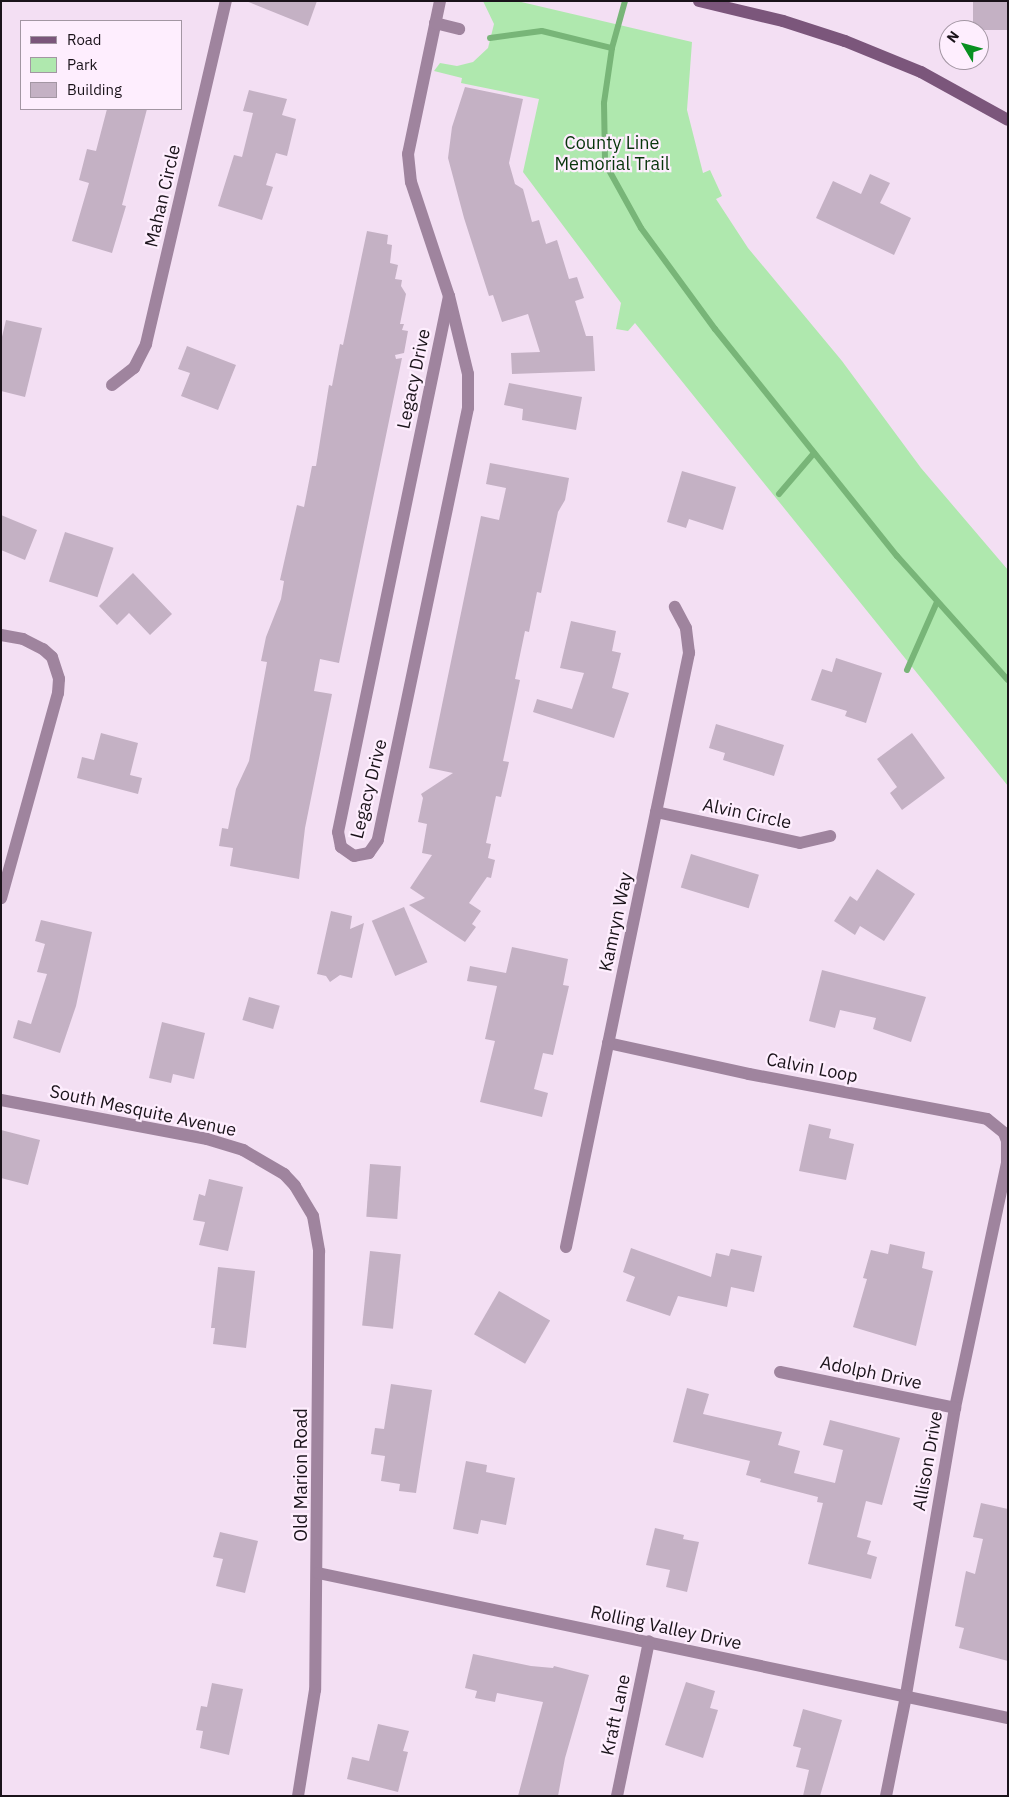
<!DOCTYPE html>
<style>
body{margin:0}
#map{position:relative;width:1009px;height:1797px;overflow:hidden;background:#f3dff3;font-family:"IBM Plex Sans",sans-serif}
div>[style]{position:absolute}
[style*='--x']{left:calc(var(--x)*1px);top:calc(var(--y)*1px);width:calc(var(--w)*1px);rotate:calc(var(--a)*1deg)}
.green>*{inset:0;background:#afe8ae}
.stream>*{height:6px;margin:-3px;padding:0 3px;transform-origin:3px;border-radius:3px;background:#78b578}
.building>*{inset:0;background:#c4b1c4;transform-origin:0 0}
.street>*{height:12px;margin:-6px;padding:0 6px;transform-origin:6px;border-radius:6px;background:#9f849e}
.secondary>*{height:12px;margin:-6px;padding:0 6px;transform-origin:6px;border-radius:6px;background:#7b567b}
span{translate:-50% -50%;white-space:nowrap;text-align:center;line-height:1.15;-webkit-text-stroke:4.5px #feeefe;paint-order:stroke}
.park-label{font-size:18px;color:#08350c}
.street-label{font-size:18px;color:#1a131a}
.frame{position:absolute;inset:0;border:2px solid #1a131a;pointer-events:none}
.legend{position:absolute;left:20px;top:20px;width:162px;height:90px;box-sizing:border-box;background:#feeefe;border:1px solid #a396a3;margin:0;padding:6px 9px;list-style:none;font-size:15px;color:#1a131a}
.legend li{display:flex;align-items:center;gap:10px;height:25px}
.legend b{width:25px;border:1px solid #a396a3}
.north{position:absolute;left:939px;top:20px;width:50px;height:50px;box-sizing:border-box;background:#feeefe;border:1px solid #a396a3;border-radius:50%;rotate:307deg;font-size:14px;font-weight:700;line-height:20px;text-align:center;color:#1a131a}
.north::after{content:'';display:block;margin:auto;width:18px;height:22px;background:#099021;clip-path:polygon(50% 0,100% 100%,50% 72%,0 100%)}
</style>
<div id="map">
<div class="green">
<i style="clip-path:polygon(483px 1px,517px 1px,692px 42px,687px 110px,703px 173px,710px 170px,722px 196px,716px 199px,748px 248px,842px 361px,921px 468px,1008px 570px,1008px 786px,635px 323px,628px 331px,616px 329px,621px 303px,523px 172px,539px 99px,461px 83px,462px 78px,434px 71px,440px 63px,457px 66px,473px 62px,488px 48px,494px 24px)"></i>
</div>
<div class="stream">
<i style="--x:625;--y:1;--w:49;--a:105.5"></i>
<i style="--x:612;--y:48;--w:56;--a:98.3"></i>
<i style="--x:604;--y:103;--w:60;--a:89"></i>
<i style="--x:605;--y:163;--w:74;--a:61"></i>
<i style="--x:641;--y:228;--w:125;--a:53.8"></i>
<i style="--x:715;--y:329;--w:291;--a:51.3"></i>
<i style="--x:897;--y:556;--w:166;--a:48.2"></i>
<i style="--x:490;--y:38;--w:52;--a:-7.7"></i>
<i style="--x:542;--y:31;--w:72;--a:13.7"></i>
<i style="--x:779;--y:494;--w:54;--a:-49.5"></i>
<i style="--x:907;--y:670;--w:74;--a:-66.2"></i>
</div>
<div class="building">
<i style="clip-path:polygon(246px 1px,317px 1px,308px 26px)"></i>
<i style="left:973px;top:1px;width:35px;height:29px"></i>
<i style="clip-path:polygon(465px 87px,523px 99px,509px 163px,515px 184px,523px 189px,532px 222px,539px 220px,546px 244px,557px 240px,569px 279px,577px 277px,584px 298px,575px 301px,586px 336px,593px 336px,595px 371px,512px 374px,511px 353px,540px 352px,528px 314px,502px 322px,493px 295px,489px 296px,464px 218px,448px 158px,452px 127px)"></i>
<i style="clip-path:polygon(249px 90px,287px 99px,282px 115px,296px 119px,287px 156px,276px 153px,266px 185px,273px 187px,262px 220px,218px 206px,234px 155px,242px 157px,253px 113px,243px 111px)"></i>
<i style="clip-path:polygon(107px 109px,147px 109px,122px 205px,126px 206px,112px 253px,72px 241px,89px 183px,79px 180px,87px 149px,96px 151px)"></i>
<i style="clip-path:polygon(870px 174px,890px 183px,880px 203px,911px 218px,894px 255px,816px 218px,833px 181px,861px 194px)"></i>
<i style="clip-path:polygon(367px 231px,388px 235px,387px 244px,392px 245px,390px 263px,398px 265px,395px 279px,402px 280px,401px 286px,406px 294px,400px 324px,404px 324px,402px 330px,408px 331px,404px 353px,395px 355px,396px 359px,402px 358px,339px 663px,320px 659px,314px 691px,332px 694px,305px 828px,299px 879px,230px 866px,233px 848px,219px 846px,222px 828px,228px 829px,236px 789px,249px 761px,267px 662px,261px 661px,266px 637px,281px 599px,284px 581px,280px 580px,297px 505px,304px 507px,312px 466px,316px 466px,329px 385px,332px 386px,340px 344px,343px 345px)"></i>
<i style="clip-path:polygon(6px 320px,42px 328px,25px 397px,1px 391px,1px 341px)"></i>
<i style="clip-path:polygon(187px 346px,236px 365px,218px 410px,181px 396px,190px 373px,178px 369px)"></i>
<i style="clip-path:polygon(509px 383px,582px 397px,576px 430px,522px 420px,523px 409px,504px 405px)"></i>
<i style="clip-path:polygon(490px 463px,569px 478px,565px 500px,558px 512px,541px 593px,537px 592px,529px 632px,525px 631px,515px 679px,520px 680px,503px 761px,509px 762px,501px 797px,496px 796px,486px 843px,491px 844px,488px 858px,495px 860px,491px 878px,487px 877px,469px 903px,481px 911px,472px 924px,476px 927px,465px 942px,409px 905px,425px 898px,410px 888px,432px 855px,422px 853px,427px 824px,418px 822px,423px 798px,421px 794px,453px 773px,429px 768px,481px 516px,499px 520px,506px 488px,486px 484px)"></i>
<i style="clip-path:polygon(682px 471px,736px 487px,723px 530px,689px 519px,686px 528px,667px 522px)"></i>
<i style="clip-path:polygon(1px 515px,37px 530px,25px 560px,1px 550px)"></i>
<i style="left:65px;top:532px;width:51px;height:52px;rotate:18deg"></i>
<i style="clip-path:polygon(133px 573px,172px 614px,150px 635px,129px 613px,117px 625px,99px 606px)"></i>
<i style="clip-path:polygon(571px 621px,616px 631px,612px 651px,621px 653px,612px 688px,629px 693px,614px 738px,533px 712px,537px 699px,572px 709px,584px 673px,560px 668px)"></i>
<i style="clip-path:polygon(836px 658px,882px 673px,866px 723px,845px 716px,847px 711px,811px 700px,822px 669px,832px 672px)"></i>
<i style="clip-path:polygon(716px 724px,784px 745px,774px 776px,723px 760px,725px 753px,709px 748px)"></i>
<i style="clip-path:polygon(101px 733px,138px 743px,130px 775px,142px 778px,138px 794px,77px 778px,82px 757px,94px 760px)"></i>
<i style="clip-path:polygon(912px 733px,945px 778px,902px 810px,890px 793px,897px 787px,877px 759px)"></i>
<i style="left:691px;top:854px;width:71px;height:35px;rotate:17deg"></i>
<i style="clip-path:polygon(877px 869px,915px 894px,884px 941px,860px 926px,855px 935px,834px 921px,850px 896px,857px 901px)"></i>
<i style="left:404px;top:907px;width:60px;height:35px;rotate:67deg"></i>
<i style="clip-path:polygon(331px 911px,352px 916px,350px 929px,364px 923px,352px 978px,340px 975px,330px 982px,326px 976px,317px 974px)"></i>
<i style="clip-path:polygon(41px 920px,92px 932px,76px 1006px,60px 1053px,13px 1038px,18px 1020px,31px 1024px,47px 974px,37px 972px,45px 944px,35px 941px)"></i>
<i style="clip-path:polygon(512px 947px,568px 959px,563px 985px,569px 986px,553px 1055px,543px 1053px,534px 1089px,548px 1093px,542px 1117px,480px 1102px,495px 1041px,485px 1039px,497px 986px,467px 981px,470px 966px,506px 973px)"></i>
<i style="clip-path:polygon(822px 970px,926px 997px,911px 1042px,873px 1029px,876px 1018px,840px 1010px,835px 1028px,809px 1021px)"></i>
<i style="left:249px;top:997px;width:32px;height:24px;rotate:16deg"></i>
<i style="clip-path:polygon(162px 1022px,205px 1033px,194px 1079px,173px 1074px,171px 1083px,149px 1078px)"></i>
<i style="clip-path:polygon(809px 1124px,831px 1129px,829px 1138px,854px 1144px,846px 1180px,799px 1171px)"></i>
<i style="clip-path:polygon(1px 1130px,40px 1140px,28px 1185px,1px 1178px)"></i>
<i style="left:370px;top:1164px;width:31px;height:53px;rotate:4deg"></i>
<i style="clip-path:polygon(209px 1179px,243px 1187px,228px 1251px,199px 1245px,205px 1222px,193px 1220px,199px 1194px,205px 1196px)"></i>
<i style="clip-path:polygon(890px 1244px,925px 1252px,922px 1268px,933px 1271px,916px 1346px,853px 1327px,867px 1279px,863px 1278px,871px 1250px,888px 1254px)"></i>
<i style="clip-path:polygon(631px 1248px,711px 1277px,716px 1253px,729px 1256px,731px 1249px,762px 1256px,754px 1292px,731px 1287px,727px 1307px,678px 1296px,670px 1316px,626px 1301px,635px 1277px,623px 1272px)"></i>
<i style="left:370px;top:1251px;width:31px;height:75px;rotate:6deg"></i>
<i style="clip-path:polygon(218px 1267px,255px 1271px,246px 1348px,213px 1344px,215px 1328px,211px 1328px)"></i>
<i style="left:499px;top:1291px;width:59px;height:50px;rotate:30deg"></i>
<i style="clip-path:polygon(391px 1384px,432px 1390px,416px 1493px,399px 1491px,400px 1484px,381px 1481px,385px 1456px,371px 1454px,375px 1428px,384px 1429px)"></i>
<i style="clip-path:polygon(687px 1388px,709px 1394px,703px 1414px,782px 1432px,778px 1445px,800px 1451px,794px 1473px,835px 1483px,843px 1450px,823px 1445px,830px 1420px,900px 1438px,882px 1505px,866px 1501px,857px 1537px,871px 1541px,867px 1554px,877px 1557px,871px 1579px,808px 1564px,823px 1503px,817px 1502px,818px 1497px,760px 1482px,761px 1479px,746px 1475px,750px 1461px,673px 1442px)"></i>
<i style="clip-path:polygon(466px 1461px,487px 1465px,486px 1472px,515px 1478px,506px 1525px,481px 1520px,478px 1534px,453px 1529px)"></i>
<i style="clip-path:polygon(981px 1503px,1008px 1509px,1008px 1661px,959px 1648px,964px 1628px,955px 1626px,966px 1571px,975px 1574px,983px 1539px,973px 1537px)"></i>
<i style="clip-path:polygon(655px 1528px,684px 1535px,683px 1539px,699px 1542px,687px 1592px,666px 1587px,670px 1570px,646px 1565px)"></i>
<i style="clip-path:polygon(220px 1532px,258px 1541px,245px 1593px,216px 1586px,223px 1559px,213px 1557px)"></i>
<i style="clip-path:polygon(473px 1654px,531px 1666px,553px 1668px,554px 1666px,589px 1675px,565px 1758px,558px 1796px,518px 1796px,543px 1702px,497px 1693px,495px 1702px,475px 1698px,477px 1691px,465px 1688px)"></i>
<i style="clip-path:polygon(686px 1682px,715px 1691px,710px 1708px,718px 1710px,703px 1758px,665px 1745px)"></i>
<i style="clip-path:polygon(212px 1683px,243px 1689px,229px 1755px,200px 1748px,203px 1731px,196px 1730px,201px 1706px,207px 1707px)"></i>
<i style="clip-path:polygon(803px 1709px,842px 1720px,820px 1796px,803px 1796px,809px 1770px,796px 1767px,801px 1748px,793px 1746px)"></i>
<i style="clip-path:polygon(378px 1724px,409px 1731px,403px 1751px,408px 1752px,398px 1792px,347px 1779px,352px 1757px,369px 1761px)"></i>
</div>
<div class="street">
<i style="--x:440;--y:1;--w:156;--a:101.8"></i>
<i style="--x:408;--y:154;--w:28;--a:84"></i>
<i style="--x:411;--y:182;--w:120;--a:71.6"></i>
<i style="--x:435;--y:23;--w:25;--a:14"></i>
<i style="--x:449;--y:296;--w:80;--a:76.3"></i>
<i style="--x:468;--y:374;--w:34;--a:90"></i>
<i style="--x:468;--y:408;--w:441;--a:101.8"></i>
<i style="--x:378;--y:840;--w:16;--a:125"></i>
<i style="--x:369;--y:853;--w:15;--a:169"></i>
<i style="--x:354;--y:856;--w:16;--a:-145"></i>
<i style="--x:341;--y:847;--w:15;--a:-101"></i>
<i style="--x:338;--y:832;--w:547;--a:-78.3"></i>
<i style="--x:112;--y:385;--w:28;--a:-38"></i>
<i style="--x:134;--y:368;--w:27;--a:-63"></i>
<i style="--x:146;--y:344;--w:352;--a:-76.9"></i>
<i style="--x:1;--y:635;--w:22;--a:10"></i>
<i style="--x:23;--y:639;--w:22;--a:27"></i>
<i style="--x:43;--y:649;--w:12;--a:42"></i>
<i style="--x:52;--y:657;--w:23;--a:72"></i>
<i style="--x:59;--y:679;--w:14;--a:94"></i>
<i style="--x:58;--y:693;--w:213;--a:105.5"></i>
<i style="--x:656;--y:812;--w:147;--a:12.1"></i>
<i style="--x:800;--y:843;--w:31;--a:-13"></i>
<i style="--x:608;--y:1043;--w:144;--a:12.4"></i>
<i style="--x:749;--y:1074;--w:242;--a:10.7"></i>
<i style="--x:987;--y:1119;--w:22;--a:39"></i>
<i style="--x:1004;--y:1133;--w:9;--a:69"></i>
<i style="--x:1007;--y:1141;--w:22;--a:90"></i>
<i style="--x:1007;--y:1163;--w:250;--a:102"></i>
<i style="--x:955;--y:1408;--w:292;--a:99.7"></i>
<i style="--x:906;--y:1696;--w:102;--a:101.3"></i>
<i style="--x:1;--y:1100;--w:210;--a:10.7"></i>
<i style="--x:207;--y:1139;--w:38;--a:17"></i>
<i style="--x:243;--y:1150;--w:48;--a:30.3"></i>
<i style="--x:284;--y:1174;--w:16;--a:47"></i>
<i style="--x:295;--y:1186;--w:35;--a:59"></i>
<i style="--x:313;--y:1216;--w:36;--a:80"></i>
<i style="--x:319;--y:1251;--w:439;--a:90.5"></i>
<i style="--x:315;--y:1690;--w:107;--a:99.1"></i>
<i style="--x:566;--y:1247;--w:607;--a:-78.3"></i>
<i style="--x:689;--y:653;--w:25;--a:-97"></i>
<i style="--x:686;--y:628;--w:24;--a:-118"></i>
<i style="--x:780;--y:1372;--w:179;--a:11.6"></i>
<i style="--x:318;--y:1573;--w:705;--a:11.87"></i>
<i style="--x:617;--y:1796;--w:158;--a:-78.3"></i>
</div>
<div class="secondary">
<i style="--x:699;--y:1;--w:86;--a:13.4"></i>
<i style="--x:783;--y:21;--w:65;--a:17.9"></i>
<i style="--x:845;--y:41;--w:82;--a:22.2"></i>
<i style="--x:921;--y:72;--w:99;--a:28.9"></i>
</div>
<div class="park-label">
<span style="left:612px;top:154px">County Line<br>Memorial Trail</span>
</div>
<div class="street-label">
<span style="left:163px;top:196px;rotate:-77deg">Mahan Circle</span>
<span style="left:414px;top:379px;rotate:-78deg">Legacy Drive</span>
<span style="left:369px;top:789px;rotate:-76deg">Legacy Drive</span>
<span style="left:747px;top:814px;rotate:12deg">Alvin Circle</span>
<span style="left:616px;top:922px;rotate:-78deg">Kamryn Way</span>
<span style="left:812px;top:1068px;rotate:11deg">Calvin Loop</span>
<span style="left:143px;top:1111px;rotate:12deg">South Mesquite Avenue</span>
<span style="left:871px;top:1373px;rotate:12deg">Adolph Drive</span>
<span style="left:928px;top:1461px;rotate:-80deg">Allison Drive</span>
<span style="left:301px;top:1475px;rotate:-90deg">Old Marion Road</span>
<span style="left:666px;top:1628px;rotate:12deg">Rolling Valley Drive</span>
<span style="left:616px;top:1715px;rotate:-78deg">Kraft Lane</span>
</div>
<div class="frame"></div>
<ul class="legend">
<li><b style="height:6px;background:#7b567b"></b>Road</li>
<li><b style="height:14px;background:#afe8ae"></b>Park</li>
<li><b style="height:14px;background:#c4b1c4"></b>Building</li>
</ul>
<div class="north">N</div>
</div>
